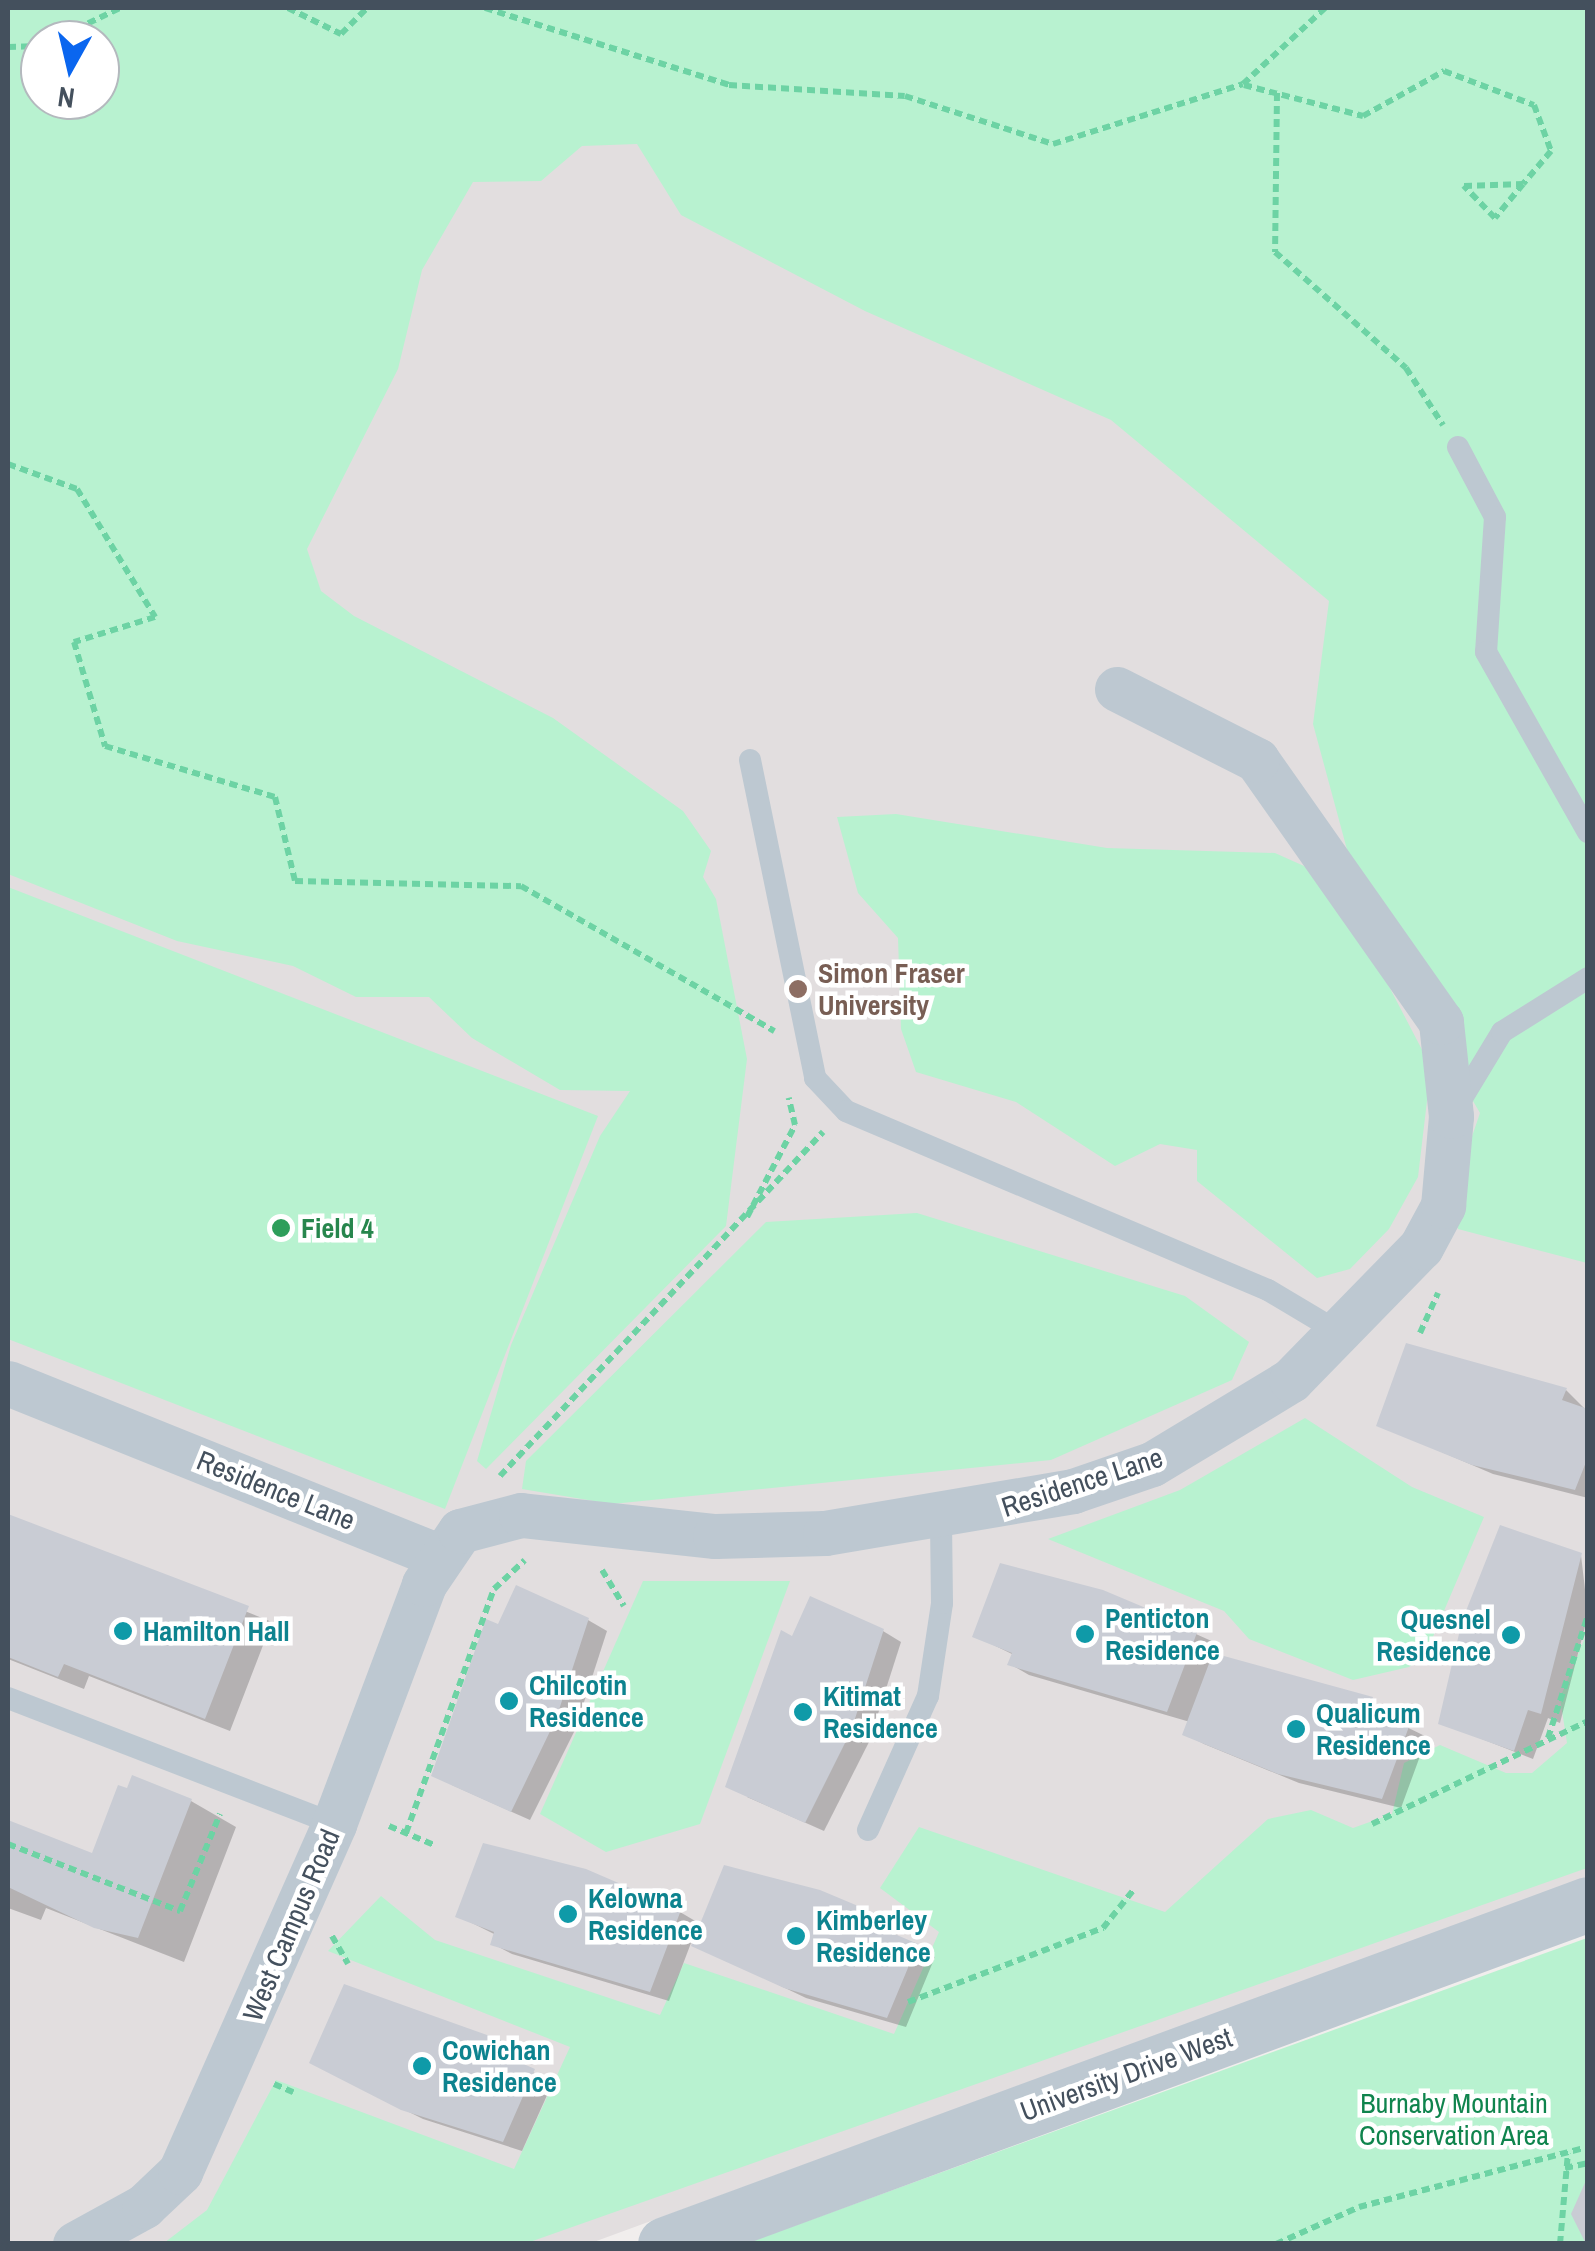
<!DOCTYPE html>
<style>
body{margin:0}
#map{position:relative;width:1595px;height:2251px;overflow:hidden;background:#f1eeed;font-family:"Archivo Narrow",sans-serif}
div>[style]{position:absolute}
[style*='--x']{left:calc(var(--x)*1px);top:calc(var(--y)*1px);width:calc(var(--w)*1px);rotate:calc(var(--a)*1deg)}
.education>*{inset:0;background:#e2dedf}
.green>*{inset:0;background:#b8f2d0}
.shadow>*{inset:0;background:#0003}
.building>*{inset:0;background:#c9ccd4}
.path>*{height:6px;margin-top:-3px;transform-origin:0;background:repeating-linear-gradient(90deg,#6dd3a4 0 8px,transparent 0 13px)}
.service>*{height:22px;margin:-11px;padding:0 11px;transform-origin:11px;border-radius:11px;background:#bdc8d1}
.minor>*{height:45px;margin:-22.5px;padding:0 22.5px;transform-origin:22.5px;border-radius:22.5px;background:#bdc8d1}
.tertiary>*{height:55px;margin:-27.5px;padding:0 27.5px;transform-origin:27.5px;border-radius:27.5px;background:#bdc8d1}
.dots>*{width:28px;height:28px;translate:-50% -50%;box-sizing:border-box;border:5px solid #fff;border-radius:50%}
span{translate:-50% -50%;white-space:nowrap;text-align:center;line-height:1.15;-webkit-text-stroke:9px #fff;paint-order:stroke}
.education-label{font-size:28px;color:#785e54;font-weight:700}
.left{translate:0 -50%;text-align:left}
.leisure-label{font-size:28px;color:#27864d;font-weight:700}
.street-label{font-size:28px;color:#44505d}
.culture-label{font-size:28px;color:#0d838f;font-weight:700}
.right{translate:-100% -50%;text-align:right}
.park-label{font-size:28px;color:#0f844d}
.frame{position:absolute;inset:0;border:10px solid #44505d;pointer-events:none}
.north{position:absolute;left:20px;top:20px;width:100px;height:100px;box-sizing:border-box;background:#fff;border:2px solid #b4b9be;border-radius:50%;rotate:188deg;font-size:28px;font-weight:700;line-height:40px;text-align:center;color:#44505d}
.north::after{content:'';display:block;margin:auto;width:35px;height:45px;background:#0a66ef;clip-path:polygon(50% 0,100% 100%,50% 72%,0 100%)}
</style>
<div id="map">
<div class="education">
<i style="clip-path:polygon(evenodd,8px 8px,1587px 8px,1587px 1877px,591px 2243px,8px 2244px,8px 8px,40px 40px,100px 40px,100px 100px,40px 100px,40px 40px)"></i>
</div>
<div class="green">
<i style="clip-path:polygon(evenodd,8px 8px,1587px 8px,1587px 1263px,1458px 1229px,1455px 1186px,1480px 1113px,1365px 916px,1313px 724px,1329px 601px,1111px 420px,865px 311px,681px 215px,637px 144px,582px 146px,541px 181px,473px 182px,422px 270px,398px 369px,307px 549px,321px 591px,354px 616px,553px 718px,683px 811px,711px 851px,703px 877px,716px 899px,747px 1059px,726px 1226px,486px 1469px,477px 1461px,511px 1345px,600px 1136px,630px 1091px,560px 1090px,472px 1038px,429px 997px,356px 997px,293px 966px,177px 941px,8px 874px,8px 8px,40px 40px,100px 40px,100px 100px,40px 100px,40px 40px)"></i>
<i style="clip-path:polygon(896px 814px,1107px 848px,1275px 853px,1333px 879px,1431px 1067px,1418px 1177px,1389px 1229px,1350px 1269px,1317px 1278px,1197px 1181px,1197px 1150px,1160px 1144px,1115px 1166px,1016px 1102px,916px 1072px,901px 1029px,898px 938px,858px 893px,837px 817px)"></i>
<i style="clip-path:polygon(8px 887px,598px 1116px,445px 1509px,8px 1339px)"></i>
<i style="clip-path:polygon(917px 1213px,1185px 1296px,1249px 1342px,1232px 1380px,1051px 1460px,612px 1504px,522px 1489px,526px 1461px,766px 1222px)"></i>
<i style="clip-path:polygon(1305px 1418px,1412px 1487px,1484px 1517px,1426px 1653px,1409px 1667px,1353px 1680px,1249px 1639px,1224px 1611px,1048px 1539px,1180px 1490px)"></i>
<i style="clip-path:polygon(643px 1581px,790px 1581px,700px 1824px,606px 1852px,540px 1814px)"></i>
<i style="clip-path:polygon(1587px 1633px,1587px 1868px,527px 2243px,164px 2243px,207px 2210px,276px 2080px,514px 2169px,570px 2047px,328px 1951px,381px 1896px,435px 1940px,660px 2015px,684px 1963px,894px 2034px,939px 1932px,880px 1888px,919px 1827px,1165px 1912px,1268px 1819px,1311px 1810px,1353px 1828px,1392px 1814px,1404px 1763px,1440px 1745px,1506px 1773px,1532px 1773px,1567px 1743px,1560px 1698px)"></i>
<i style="clip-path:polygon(1587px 1938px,1587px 2243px,744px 2244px,1204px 2077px)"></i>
</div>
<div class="shadow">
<i style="clip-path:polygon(1566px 1390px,1588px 1412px,1588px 1498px,1493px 1474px,1379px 1425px)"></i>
<i style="clip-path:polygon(8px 1516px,272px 1622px,230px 1731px,89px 1676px,84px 1689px,8px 1659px)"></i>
<i style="clip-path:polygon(1581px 1555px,1588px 1615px,1560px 1723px,1548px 1718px,1533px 1759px,1441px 1723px)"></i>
<i style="clip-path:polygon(1102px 1592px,1216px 1643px,1211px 1655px,1391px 1710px,1388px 1718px,1427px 1737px,1401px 1808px,1299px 1783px,1204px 1744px,1185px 1734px,1190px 1722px,1029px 1675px,1010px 1664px,1014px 1655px,975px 1636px)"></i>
<i style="clip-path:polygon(588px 1620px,607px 1631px,575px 1730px,530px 1820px,452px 1785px)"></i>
<i style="clip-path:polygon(883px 1631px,901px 1642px,869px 1742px,824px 1831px,747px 1797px,794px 1639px)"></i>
<i style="clip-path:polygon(191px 1801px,236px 1827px,184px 1962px,46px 1908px,41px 1920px,8px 1908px,8px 1822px,94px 1856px)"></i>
<i style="clip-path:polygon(819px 1892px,881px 1918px,900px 1929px,896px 1938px,935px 1957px,906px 2027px,806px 1998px,691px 1943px,669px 2001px,512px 1954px,493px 1944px,496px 1935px,458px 1916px,680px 1912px,702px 1925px)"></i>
<i style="clip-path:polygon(346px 1987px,500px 2042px,519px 2053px,514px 2063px,553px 2082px,522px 2151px,423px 2119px,331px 2073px)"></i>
</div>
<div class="building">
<i style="clip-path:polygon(1406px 1343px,1567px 1388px,1562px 1400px,1588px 1409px,1588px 1457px,1575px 1490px,1472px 1465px,1376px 1426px)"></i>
<i style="clip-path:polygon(8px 1514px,249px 1606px,205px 1719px,64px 1664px,58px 1677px,8px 1657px)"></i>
<i style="clip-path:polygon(1500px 1525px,1582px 1553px,1541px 1714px,1528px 1710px,1514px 1751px,1438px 1724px,1462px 1621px)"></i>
<i style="clip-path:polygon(1000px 1563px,1103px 1590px,1198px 1630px,1167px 1712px,1007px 1665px,1012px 1653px,972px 1637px)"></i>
<i style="clip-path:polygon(516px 1585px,589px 1618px,556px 1719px,511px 1812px,431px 1776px,486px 1619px,498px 1624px)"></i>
<i style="clip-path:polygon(810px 1596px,884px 1629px,851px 1731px,805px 1823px,725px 1787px,781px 1630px,792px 1636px)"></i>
<i style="clip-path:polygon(1213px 1653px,1373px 1697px,1369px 1709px,1410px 1724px,1382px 1799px,1278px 1774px,1182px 1735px)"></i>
<i style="clip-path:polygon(132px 1775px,192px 1799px,138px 1938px,94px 1928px,8px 1887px,8px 1820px,92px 1853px,118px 1785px,127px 1788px)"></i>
<i style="clip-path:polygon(483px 1843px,586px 1869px,681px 1910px,650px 1992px,490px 1945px,494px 1932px,455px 1917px)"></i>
<i style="clip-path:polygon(724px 1865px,820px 1890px,882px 1916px,878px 1927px,918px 1944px,887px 2018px,784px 1988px,691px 1946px)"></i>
<i style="clip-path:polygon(344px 1984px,501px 2040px,496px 2052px,535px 2069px,503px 2142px,401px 2110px,309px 2063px)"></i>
<i style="clip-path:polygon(1588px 2176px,1588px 2244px,1586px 2244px,1571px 2214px)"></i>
</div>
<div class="path">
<i style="--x:288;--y:8;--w:59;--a:26.1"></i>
<i style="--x:341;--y:34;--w:37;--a:-45"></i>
<i style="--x:485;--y:8;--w:256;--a:17.5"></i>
<i style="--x:729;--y:85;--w:176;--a:3.6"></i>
<i style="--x:905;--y:96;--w:156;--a:18"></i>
<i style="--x:1053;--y:144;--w:199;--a:-17.5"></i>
<i style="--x:1243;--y:84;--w:112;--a:-42.8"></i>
<i style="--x:53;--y:40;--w:74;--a:-25.5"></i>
<i style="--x:8;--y:47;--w:32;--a:-2"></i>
<i style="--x:1244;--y:85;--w:123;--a:14.6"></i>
<i style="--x:1363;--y:116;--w:93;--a:-29.1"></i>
<i style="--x:1444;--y:71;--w:96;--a:20.7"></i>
<i style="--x:1534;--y:105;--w:49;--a:69.7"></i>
<i style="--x:1551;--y:151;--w:43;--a:130.3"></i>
<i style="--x:1523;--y:184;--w:44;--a:129.5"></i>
<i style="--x:1495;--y:218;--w:45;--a:-134.1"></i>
<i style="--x:1464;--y:186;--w:59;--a:-1.9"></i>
<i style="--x:1277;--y:93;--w:159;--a:90.7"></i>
<i style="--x:1275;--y:252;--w:175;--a:41.5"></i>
<i style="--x:1406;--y:368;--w:68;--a:57"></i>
<i style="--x:8;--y:464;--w:73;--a:19.9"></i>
<i style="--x:77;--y:489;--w:150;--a:58.6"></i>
<i style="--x:155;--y:617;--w:85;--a:162.8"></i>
<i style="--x:74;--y:642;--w:109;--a:73.4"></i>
<i style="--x:105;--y:746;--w:177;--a:16.7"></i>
<i style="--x:275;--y:797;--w:86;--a:76.6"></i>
<i style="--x:295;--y:881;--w:226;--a:1.3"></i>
<i style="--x:521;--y:886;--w:292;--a:29.8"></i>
<i style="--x:747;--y:1217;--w:104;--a:-62.4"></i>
<i style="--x:795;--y:1125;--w:28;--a:-103"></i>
<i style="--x:1420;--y:1333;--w:44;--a:-65.8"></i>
<i style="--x:500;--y:1476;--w:472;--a:-46.8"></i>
<i style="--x:602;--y:1570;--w:42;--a:58.6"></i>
<i style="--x:1548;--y:1738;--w:129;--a:-72"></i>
<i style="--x:1372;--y:1824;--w:239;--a:-25.5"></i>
<i style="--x:389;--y:1826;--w:49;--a:22.9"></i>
<i style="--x:406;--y:1833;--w:259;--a:-70.2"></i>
<i style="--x:494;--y:1589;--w:42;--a:-43.1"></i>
<i style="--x:8;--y:1844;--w:185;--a:21.3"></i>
<i style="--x:180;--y:1911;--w:105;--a:-67.6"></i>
<i style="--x:332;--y:1936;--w:32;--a:60"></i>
<i style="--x:908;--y:2002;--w:209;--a:-20.8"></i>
<i style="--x:1103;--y:1928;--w:51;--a:-51.3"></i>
<i style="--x:274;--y:2084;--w:21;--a:23"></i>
<i style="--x:1565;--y:2168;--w:24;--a:-12"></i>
<i style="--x:1276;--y:2244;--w:91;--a:-24"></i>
<i style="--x:1359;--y:2207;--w:237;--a:-14.7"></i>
<i style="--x:1560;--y:2244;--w:91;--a:-85"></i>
</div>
<div class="service">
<i style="--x:1458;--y:447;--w:79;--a:62.1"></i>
<i style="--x:1495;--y:517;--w:135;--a:93.8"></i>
<i style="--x:1486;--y:652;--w:207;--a:60.5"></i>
<i style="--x:750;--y:760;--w:325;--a:78.4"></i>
<i style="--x:815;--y:1078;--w:45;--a:46.8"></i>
<i style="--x:846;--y:1111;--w:458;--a:23"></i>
<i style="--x:1268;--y:1290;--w:84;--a:30.8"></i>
<i style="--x:1456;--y:1108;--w:89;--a:-58.8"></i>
<i style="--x:1502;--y:1032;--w:102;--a:-32.1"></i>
<i style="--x:8;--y:1698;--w:350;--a:21.1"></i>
<i style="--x:868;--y:1830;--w:147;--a:-65.9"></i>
<i style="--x:928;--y:1696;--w:94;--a:-81.4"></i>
<i style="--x:942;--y:1603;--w:83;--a:-90.7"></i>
</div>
<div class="minor">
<i style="--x:8;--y:1383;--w:463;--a:21.9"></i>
<i style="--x:75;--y:2244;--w:79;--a:-28.8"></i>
<i style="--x:144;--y:2206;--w:50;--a:-43.4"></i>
<i style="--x:180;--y:2172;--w:381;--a:-66.1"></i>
<i style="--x:334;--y:1824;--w:256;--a:-69.4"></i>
<i style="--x:424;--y:1584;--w:64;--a:-55.8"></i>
<i style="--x:460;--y:1531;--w:63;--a:-14.7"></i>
<i style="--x:521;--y:1515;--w:195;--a:6.2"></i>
<i style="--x:715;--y:1536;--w:110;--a:-1.6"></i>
<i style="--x:825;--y:1533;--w:252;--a:-9.6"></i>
<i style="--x:1073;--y:1491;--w:83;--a:-18.9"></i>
<i style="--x:1152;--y:1464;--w:162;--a:-31.1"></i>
<i style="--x:1291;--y:1380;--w:186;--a:-45.7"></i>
<i style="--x:1421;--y:1247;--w:47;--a:-61.8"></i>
<i style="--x:1443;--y:1206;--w:90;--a:-84.9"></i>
<i style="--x:1451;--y:1116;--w:95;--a:-96.1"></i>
<i style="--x:1441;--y:1022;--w:320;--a:-125.1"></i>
<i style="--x:1257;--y:760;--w:157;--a:-153.1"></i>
</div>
<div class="tertiary">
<i style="--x:665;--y:2244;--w:984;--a:-20.22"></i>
</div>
<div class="dots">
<i style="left:798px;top:989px;background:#8d6e63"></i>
<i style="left:281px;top:1228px;background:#2e9e5b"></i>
<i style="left:123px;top:1631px;background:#0f9aa8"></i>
<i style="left:1085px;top:1634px;background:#0f9aa8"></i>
<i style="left:1511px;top:1635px;background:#0f9aa8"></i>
<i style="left:509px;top:1701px;background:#0f9aa8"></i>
<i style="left:803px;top:1712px;background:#0f9aa8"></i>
<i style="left:1296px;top:1729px;background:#0f9aa8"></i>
<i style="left:568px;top:1914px;background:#0f9aa8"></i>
<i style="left:796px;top:1936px;background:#0f9aa8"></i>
<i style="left:422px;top:2066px;background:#0f9aa8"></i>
</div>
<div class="education-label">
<span class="left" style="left:818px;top:989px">Simon Fraser<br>University</span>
</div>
<div class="leisure-label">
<span class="left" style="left:301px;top:1228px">Field 4</span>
</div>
<div class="street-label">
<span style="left:1082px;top:1482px;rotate:-18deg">Residence Lane</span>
<span style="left:276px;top:1490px;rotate:22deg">Residence Lane</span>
<span style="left:291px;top:1925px;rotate:-67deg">West Campus Road</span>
<span style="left:1126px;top:2074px;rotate:-20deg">University Drive West</span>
</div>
<div class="culture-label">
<span class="left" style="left:1105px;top:1634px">Penticton<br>Residence</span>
<span class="right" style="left:1491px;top:1635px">Quesnel<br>Residence</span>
<span class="left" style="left:143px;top:1631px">Hamilton Hall</span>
<span class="left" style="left:529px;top:1701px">Chilcotin<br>Residence</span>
<span class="left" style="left:823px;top:1712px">Kitimat<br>Residence</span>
<span class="left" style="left:1316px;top:1729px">Qualicum<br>Residence</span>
<span class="left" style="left:588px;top:1914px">Kelowna<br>Residence</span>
<span class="left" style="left:816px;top:1936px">Kimberley<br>Residence</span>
<span class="left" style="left:442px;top:2066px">Cowichan<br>Residence</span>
</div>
<div class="park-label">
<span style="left:1454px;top:2119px">Burnaby Mountain<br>Conservation Area</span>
</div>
<div class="frame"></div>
<div class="north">N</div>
</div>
